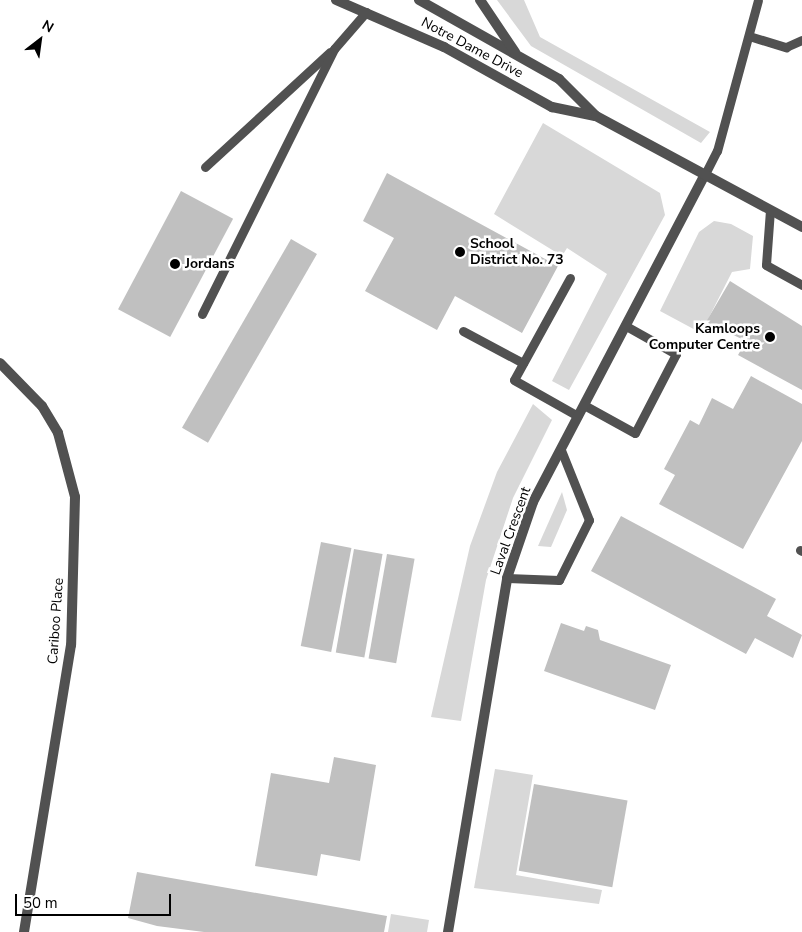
<!DOCTYPE html>
<style>
body{margin:0}
#map{position:relative;width:802px;height:932px;overflow:hidden;background:#fff;font-family:"Nunito Sans",sans-serif}
div>[style]{position:absolute}
[style*='--x']{left:calc(var(--x)*1px);top:calc(var(--y)*1px);width:calc(var(--w)*1px);rotate:calc(var(--a)*1deg)}
.green>*{inset:0;background:#d8d8d8}
.building>*{inset:0;background:#c0c0c0;transform-origin:0 0}
.service>*{height:9px;margin:-4.5px;padding:0 4.5px;transform-origin:4.5px;border-radius:4.5px;background:#515151}
.minor>*{height:10px;margin:-5px;padding:0 5px;transform-origin:5px;border-radius:5px;background:#515151}
.tertiary>*{height:10px;margin:-5px;padding:0 5px;transform-origin:5px;border-radius:5px;background:#515151}
.dots>*{width:14px;height:14px;translate:-50% -50%;box-sizing:border-box;border:2px solid #fff;border-radius:50%}
span{translate:-50% -50%;white-space:nowrap;text-align:center;line-height:1.15;-webkit-text-stroke:5px #fff;paint-order:stroke}
.street-label{font-size:14px;color:#000}
.poi-label{font-size:14px;color:#000;font-weight:700}
.left{translate:0 -50%;text-align:left}
.right{translate:-100% -50%;text-align:right}
.north{position:absolute;left:15px;top:15px;width:50px;height:50px;-webkit-text-stroke:4px #fff;paint-order:stroke;rotate:30deg;font-size:14px;font-weight:700;line-height:20px;text-align:center;color:#000}
.north::after{content:'';display:block;margin:auto;width:18px;height:22px;background:#000;clip-path:polygon(50% 0,100% 100%,50% 72%,0 100%)}
.scale{position:absolute;left:15px;top:894px;width:156px;height:22px;box-sizing:border-box;border:2px solid #000;border-top:0;padding-left:6px;font-size:15px;line-height:18px;white-space:nowrap;color:#000;-webkit-text-stroke:4px #fff;paint-order:stroke}
</style>
<div id="map">
<div class="green">
<i style="clip-path:polygon(497px 0,524px 0,540px 37px,710px 132px,701px 143px,531px 46px)"></i>
<i style="clip-path:polygon(543px 123px,660px 193px,665px 215px,569px 390px,552px 381px,607px 274px,567px 248px,562px 256px,494px 214px)"></i>
<i style="clip-path:polygon(714px 221px,731px 224px,753px 236px,750px 269px,732px 272px,701px 333px,660px 311px,699px 232px)"></i>
<i style="clip-path:polygon(533px 404px,552px 420px,513px 498px,486px 580px,461px 721px,431px 717px,470px 546px,497px 472px)"></i>
<i style="clip-path:polygon(562px 492px,567px 510px,551px 547px,538px 546px)"></i>
<i style="clip-path:polygon(495px 769px,533px 775px,516px 875px,602px 890px,599px 904px,474px 888px)"></i>
<i style="clip-path:polygon(391px 914px,429px 920px,427px 932px,388px 932px)"></i>
</div>
<div class="building">
<i style="clip-path:polygon(387px 173px,558px 266px,522px 333px,455px 296px,437px 330px,365px 291px,394px 238px,363px 221px)"></i>
<i style="left:181px;top:191px;width:59px;height:134px;rotate:28deg"></i>
<i style="left:291px;top:239px;width:30px;height:218px;rotate:30deg"></i>
<i style="clip-path:polygon(730px 281px,802px 326px,802px 390px,738px 355px,746px 341px,706px 322px)"></i>
<i style="clip-path:polygon(751px 376px,802px 404px,802px 441px,743px 549px,659px 504px,675px 475px,664px 469px,690px 420px,699px 425px,712px 398px,733px 409px)"></i>
<i style="clip-path:polygon(621px 516px,776px 599px,767px 616px,802px 635px,793px 658px,755px 638px,746px 654px,591px 571px)"></i>
<i style="left:321px;top:542px;width:31px;height:106px;rotate:11deg"></i>
<i style="left:354px;top:549px;width:29px;height:105px;rotate:10deg"></i>
<i style="left:387px;top:554px;width:28px;height:106px;rotate:10deg"></i>
<i style="clip-path:polygon(561px 623px,584px 631px,586px 626px,598px 630px,600px 640px,671px 665px,655px 710px,544px 671px)"></i>
<i style="clip-path:polygon(334px 757px,376px 765px,360px 861px,321px 854px,317px 876px,255px 866px,271px 773px,329px 783px)"></i>
<i style="left:534px;top:784px;width:95px;height:88px;rotate:10deg"></i>
<i style="clip-path:polygon(137px 872px,387px 916px,384px 932px,204px 932px,157px 926px,128px 918px)"></i>
</div>
<div class="service">
<i style="--x:749;--y:36;--w:39;--a:17"></i>
<i style="--x:786;--y:47;--w:17;--a:-24"></i>
<i style="--x:205;--y:167;--w:170;--a:-42.6"></i>
<i style="--x:704;--y:176;--w:28;--a:-63"></i>
<i style="--x:717;--y:151;--w:156;--a:-74.8"></i>
<i style="--x:770;--y:210;--w:55;--a:94.2"></i>
<i style="--x:766;--y:265;--w:41;--a:29.1"></i>
<i style="--x:570;--y:278;--w:116;--a:118.8"></i>
<i style="--x:514;--y:380;--w:73;--a:29.4"></i>
<i style="--x:202;--y:314;--w:296;--a:-63.5"></i>
<i style="--x:334;--y:49;--w:49;--a:-49.1"></i>
<i style="--x:463;--y:331;--w:68;--a:28.1"></i>
<i style="--x:584;--y:405;--w:58;--a:28.8"></i>
<i style="--x:635;--y:433;--w:89;--a:-62.6"></i>
<i style="--x:676;--y:354;--w:57;--a:-150.8"></i>
<i style="--x:800;--y:550;--w:2;--a:27"></i>
<i style="--x:507;--y:578;--w:52;--a:2.2"></i>
<i style="--x:559;--y:580;--w:67;--a:-63.4"></i>
<i style="--x:589;--y:520;--w:75;--a:-111.8"></i>
</div>
<div class="minor">
<i style="--x:0;--y:363;--w:60;--a:45.7"></i>
<i style="--x:42;--y:406;--w:31;--a:59"></i>
<i style="--x:58;--y:433;--w:66;--a:75.1"></i>
<i style="--x:75;--y:497;--w:148;--a:91.5"></i>
<i style="--x:71;--y:645;--w:291;--a:99.3"></i>
<i style="--x:448;--y:932;--w:359;--a:-80.5"></i>
<i style="--x:507;--y:578;--w:80;--a:-71.1"></i>
<i style="--x:533;--y:502;--w:368;--a:-62.3"></i>
</div>
<div class="tertiary">
<i style="--x:336;--y:0;--w:118;--a:23.5"></i>
<i style="--x:444;--y:47;--w:124;--a:29.1"></i>
<i style="--x:552;--y:107;--w:44;--a:11.8"></i>
<i style="--x:419;--y:0;--w:161;--a:29.4"></i>
<i style="--x:559;--y:79;--w:52;--a:45"></i>
<i style="--x:596;--y:116;--w:234;--a:28.3"></i>
<i style="--x:480;--y:0;--w:63;--a:56.1"></i>
</div>
<div class="dots">
<i style="left:460px;top:252px;background:#000"></i>
<i style="left:175px;top:264px;background:#000"></i>
<i style="left:770px;top:337px;background:#000"></i>
</div>
<div class="street-label">
<span style="left:472px;top:48px;rotate:28deg">Notre Dame Drive</span>
<span style="left:511px;top:531px;rotate:-70deg">Laval Crescent</span>
<span style="left:56px;top:621px;rotate:-86deg">Cariboo Place</span>
</div>
<div class="poi-label">
<span class="left" style="left:470px;top:252px">School<br>District No. 73</span>
<span class="left" style="left:185px;top:264px">Jordans</span>
<span class="right" style="left:760px;top:337px">Kamloops<br>Computer Centre</span>
</div>
<div class="north">N</div>
<div class="scale">50 m</div>
</div>
